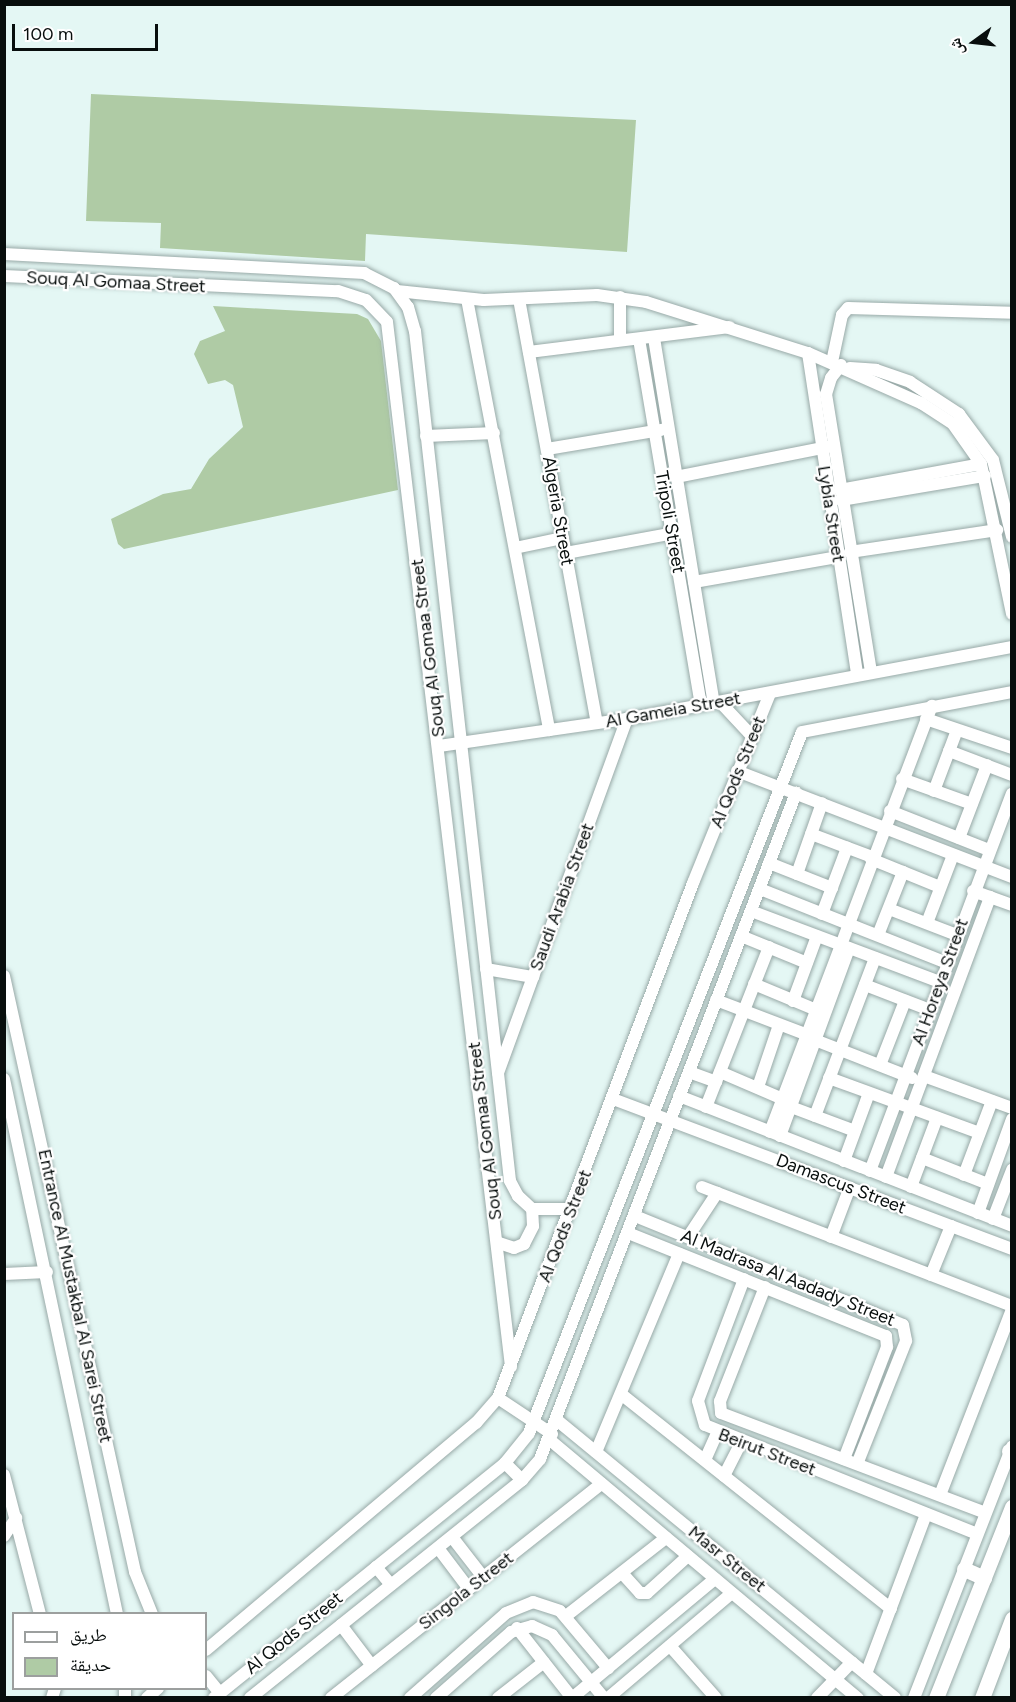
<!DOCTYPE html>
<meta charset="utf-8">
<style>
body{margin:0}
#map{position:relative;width:1016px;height:1702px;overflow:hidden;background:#e4f7f4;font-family:Figtree,"Noto Naskh Arabic",sans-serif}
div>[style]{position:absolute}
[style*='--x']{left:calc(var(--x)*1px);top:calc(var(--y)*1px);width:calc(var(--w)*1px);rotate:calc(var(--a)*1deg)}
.green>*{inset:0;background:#afcba5}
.roads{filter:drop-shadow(0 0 2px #98a9a7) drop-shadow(0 0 2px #98a9a7)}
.minor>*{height:12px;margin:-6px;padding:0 6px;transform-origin:6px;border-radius:6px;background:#fff}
.major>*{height:15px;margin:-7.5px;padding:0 7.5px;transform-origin:7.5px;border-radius:7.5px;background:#fff}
span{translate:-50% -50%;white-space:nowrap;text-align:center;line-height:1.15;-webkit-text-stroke:4.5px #fff;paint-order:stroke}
.street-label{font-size:18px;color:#080e0d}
.frame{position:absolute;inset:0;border:6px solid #080e0d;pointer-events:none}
.legend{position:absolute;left:12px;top:1612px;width:195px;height:78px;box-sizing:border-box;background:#fff;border:2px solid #9c9f9e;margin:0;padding:8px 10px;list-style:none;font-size:18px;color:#080e0d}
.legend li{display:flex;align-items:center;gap:12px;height:30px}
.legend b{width:30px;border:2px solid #9c9f9e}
.north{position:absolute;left:944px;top:12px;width:60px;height:60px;-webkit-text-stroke:4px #fff;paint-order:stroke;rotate:255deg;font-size:16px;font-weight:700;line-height:24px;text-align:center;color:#080e0d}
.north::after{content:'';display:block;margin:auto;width:21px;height:27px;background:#080e0d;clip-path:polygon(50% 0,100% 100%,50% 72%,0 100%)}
.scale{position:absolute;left:12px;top:24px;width:146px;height:27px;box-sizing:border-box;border:3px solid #080e0d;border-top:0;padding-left:8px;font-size:18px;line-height:21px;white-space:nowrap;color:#080e0d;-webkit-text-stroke:4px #fff;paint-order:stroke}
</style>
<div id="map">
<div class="green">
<i style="clip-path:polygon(91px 94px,636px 120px,627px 252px,366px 234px,365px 261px,160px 248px,161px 223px,86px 221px)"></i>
<i style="clip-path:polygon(213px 306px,357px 314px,368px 319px,381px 341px,398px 490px,124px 549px,118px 544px,111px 519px,163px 494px,191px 489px,209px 459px,243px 427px,233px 385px,225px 380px,208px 384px,194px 354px,200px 341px,225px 331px)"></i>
</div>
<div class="roads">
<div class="minor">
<i style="--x:4;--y:254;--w:361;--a:3"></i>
<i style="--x:364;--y:273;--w:34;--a:27"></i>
<i style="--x:394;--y:288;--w:24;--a:54"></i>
<i style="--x:408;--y:307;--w:25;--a:74"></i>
<i style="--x:415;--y:331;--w:855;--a:83.62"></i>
<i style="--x:510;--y:1181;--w:17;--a:62"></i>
<i style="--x:518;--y:1196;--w:19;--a:43"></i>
<i style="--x:532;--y:1209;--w:39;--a:0"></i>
<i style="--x:4;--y:276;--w:334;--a:2.6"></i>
<i style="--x:338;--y:291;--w:29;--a:18"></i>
<i style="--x:366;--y:300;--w:30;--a:46"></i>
<i style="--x:387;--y:322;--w:1052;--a:83.23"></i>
<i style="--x:397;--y:291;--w:87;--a:5.9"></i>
<i style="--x:484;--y:300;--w:113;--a:-2.5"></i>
<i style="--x:597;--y:295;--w:49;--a:8.1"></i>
<i style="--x:646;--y:302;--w:170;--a:17.5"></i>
<i style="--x:808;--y:353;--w:124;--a:23.9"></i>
<i style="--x:921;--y:403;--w:38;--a:33"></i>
<i style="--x:953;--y:424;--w:49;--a:55"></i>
<i style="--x:981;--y:464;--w:153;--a:78.3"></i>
<i style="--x:467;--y:299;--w:439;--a:79.2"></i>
<i style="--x:519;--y:299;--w:431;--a:79.6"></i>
<i style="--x:654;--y:338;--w:370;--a:80.7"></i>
<i style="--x:620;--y:339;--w:42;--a:-90"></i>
<i style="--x:639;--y:339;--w:371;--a:80.4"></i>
<i style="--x:529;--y:352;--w:202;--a:-7.1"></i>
<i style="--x:808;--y:353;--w:325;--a:81.3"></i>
<i style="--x:832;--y:362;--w:48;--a:-78"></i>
<i style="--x:842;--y:315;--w:9;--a:-49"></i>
<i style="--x:848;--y:308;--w:164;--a:1.7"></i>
<i style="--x:841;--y:365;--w:16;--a:128"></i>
<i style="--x:831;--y:378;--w:17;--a:107"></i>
<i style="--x:826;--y:394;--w:282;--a:80.8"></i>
<i style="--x:850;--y:368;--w:26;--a:4"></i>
<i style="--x:876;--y:370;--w:36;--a:19"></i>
<i style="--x:910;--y:382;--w:59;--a:33.1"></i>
<i style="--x:959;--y:414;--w:57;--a:53.5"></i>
<i style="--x:993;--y:460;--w:79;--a:76.1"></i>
<i style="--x:426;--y:436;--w:68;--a:-2.5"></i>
<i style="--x:547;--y:449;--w:116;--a:-9.5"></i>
<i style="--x:676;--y:477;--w:155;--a:-11.2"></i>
<i style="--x:840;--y:490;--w:143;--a:-10.4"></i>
<i style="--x:841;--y:500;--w:146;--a:-9.5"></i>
<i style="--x:515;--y:548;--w:49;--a:-11.8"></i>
<i style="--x:850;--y:552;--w:149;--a:-8.5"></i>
<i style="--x:566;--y:553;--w:115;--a:-10.5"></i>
<i style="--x:694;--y:582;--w:145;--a:-9.9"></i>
<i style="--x:720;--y:702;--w:45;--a:46.8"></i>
<i style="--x:926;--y:719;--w:91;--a:18.6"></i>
<i style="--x:439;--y:746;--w:190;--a:-8.2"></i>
<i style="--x:627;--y:719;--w:392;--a:-10.6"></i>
<i style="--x:949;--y:751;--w:67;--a:20.9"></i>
<i style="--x:737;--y:771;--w:295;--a:21.1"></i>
<i style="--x:902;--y:779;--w:74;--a:19.7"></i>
<i style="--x:934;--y:791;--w:65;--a:-69.3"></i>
<i style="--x:890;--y:811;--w:106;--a:21.5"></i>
<i style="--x:811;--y:834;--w:65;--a:20.7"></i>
<i style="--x:959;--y:838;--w:78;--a:-69"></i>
<i style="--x:871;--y:859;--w:74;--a:22.1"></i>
<i style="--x:769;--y:863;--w:68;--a:21.6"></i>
<i style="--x:797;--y:874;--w:75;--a:-70.6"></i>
<i style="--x:760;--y:889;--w:201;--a:21.6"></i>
<i style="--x:973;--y:891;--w:41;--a:19.7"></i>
<i style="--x:889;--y:909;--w:73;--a:20.9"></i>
<i style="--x:751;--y:911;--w:202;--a:20.6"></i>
<i style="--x:822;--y:914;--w:71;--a:-69.3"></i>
<i style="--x:927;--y:923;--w:73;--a:-69.1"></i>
<i style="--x:878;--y:935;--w:68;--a:-68.4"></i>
<i style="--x:741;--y:936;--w:71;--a:22.2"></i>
<i style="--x:486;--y:969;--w:48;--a:9.7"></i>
<i style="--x:4;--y:976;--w:610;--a:77.6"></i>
<i style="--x:135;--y:1572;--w:45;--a:68"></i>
<i style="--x:754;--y:984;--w:65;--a:22.6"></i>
<i style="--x:865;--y:985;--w:70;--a:21"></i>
<i style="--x:716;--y:1000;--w:95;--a:20.9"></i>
<i style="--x:793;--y:1001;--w:69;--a:-69.7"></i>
<i style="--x:815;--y:1040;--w:104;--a:21.4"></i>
<i style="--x:880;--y:1065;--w:69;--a:-68.7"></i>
<i style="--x:689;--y:1072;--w:29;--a:20"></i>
<i style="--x:720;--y:1072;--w:69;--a:23.2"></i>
<i style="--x:498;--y:1073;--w:377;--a:-70"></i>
<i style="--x:924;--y:1076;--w:94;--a:20"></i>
<i style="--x:829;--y:1078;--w:160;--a:20.1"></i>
<i style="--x:4;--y:1079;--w:547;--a:78.07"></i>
<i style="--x:758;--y:1087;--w:65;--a:-71.3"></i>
<i style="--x:679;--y:1096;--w:357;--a:21.3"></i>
<i style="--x:613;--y:1099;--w:426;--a:20.6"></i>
<i style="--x:706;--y:1107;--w:172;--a:-68.5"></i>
<i style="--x:791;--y:1107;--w:68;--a:20.6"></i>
<i style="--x:815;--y:1116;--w:169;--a:-69.2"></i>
<i style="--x:770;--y:1132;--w:456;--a:-69.2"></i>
<i style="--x:780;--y:1136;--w:200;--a:-69.8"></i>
<i style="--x:922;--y:1158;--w:71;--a:21.5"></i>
<i style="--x:844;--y:1161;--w:72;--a:-69.8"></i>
<i style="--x:870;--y:1171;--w:403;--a:-69.4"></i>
<i style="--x:964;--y:1175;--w:79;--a:-69.3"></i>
<i style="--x:886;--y:1177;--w:299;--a:-69.6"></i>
<i style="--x:702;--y:1187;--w:332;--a:21"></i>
<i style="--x:911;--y:1187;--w:74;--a:-69.4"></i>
<i style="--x:978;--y:1213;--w:100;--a:-70.1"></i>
<i style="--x:635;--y:1216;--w:289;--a:22.1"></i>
<i style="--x:903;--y:1325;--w:16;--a:79"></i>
<i style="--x:906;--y:1341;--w:132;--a:111.7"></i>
<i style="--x:993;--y:1219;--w:53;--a:-68.8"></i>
<i style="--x:628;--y:1233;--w:278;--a:21.8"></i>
<i style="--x:886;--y:1336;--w:11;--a:85"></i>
<i style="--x:887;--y:1347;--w:120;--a:111"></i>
<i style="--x:688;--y:1237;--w:53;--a:-56.6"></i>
<i style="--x:831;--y:1237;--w:53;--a:-69.2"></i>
<i style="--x:499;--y:1243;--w:16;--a:18"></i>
<i style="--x:514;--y:1248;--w:11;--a:-22"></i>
<i style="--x:524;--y:1244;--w:20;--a:-63"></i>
<i style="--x:533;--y:1226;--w:17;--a:-93"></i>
<i style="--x:4;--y:1274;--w:43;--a:-2.7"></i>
<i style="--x:931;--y:1275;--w:53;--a:-67.8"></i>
<i style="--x:744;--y:1279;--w:130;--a:110.7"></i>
<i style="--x:698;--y:1401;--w:25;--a:74"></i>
<i style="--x:705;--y:1425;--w:293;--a:21.8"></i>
<i style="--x:765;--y:1287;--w:123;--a:111.5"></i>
<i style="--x:720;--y:1401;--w:12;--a:85"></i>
<i style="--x:721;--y:1413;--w:282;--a:20.7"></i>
<i style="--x:621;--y:1394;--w:345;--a:38.5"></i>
<i style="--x:498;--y:1398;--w:65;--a:33.7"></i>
<i style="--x:558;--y:1421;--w:436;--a:39.4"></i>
<i style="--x:550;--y:1440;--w:402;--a:40"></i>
<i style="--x:596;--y:1452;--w:215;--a:-67.3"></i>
<i style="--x:705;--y:1460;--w:30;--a:-66"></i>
<i style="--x:505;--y:1463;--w:24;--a:45"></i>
<i style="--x:4;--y:1475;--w:144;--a:75.5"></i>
<i style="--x:724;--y:1476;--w:38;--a:-63"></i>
<i style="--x:940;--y:1495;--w:199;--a:-68.8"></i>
<i style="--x:4;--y:1536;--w:22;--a:-56"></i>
<i style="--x:452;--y:1537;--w:51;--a:52.2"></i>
<i style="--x:438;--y:1548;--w:51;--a:52.9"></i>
<i style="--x:376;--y:1567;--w:23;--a:50"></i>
<i style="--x:622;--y:1573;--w:27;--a:48"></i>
<i style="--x:640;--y:1593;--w:7;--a:0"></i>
<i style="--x:647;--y:1593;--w:55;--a:-42.1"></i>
<i style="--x:566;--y:1616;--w:127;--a:-38"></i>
<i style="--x:341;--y:1625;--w:51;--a:52.9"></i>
<i style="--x:517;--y:1628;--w:89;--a:51.8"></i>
<i style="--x:670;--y:1646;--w:69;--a:48.5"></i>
<i style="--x:206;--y:1650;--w:353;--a:-40.1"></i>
<i style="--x:476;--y:1423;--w:33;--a:-49"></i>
<i style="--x:498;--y:1398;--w:551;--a:-69.26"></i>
<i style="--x:693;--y:883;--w:205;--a:-67.9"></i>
<i style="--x:866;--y:1674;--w:171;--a:-69.4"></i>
<i style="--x:206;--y:1676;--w:22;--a:51"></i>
<i style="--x:125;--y:1688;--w:10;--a:90"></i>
<i style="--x:52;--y:1698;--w:10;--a:-73"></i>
<i style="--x:147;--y:1698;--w:15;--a:-42"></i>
<i style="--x:214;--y:1698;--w:374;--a:-38.9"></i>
<i style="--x:505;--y:1463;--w:38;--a:-51"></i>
<i style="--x:529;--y:1433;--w:752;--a:-68.72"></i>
<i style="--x:802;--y:732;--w:214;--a:-10.8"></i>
<i style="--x:250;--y:1698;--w:349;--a:-38.7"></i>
<i style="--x:522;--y:1480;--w:28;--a:-49"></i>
<i style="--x:540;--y:1459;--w:714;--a:-68.97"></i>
<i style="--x:331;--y:1698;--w:345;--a:-38.4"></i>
<i style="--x:410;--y:1698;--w:128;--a:-41.5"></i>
<i style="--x:506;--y:1613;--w:29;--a:-22"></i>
<i style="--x:533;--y:1602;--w:28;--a:18"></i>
<i style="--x:560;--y:1611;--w:75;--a:49.9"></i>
<i style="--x:436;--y:1698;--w:100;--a:-41.3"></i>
<i style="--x:511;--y:1632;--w:22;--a:-16"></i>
<i style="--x:532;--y:1626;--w:22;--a:24"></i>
<i style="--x:552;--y:1635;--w:82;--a:50.5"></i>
<i style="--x:498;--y:1698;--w:58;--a:-38"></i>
<i style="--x:572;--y:1698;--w:186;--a:-39.8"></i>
<i style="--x:608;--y:1698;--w:162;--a:-40.3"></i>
<i style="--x:817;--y:1698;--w:50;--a:-45.8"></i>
<i style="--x:914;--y:1698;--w:270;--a:-68.7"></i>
</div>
<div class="major">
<i style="--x:1009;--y:1451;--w:3;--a:18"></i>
<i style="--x:964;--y:1569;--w:22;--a:24"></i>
<i style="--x:936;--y:1698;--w:206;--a:-68.3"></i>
<i style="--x:982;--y:1698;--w:85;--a:-69.2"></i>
</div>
</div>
<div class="street-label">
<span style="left:116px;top:282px;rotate:3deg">Souq Al Gomaa Street</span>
<span style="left:558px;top:511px;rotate:80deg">Algeria Street</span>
<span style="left:831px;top:514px;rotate:81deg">Lybia Street</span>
<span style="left:670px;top:522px;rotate:80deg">Tripoli Street</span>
<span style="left:428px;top:648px;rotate:-97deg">Souq Al Gomaa Street</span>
<span style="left:673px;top:710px;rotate:-10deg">Al Gameia Street</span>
<span style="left:738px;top:772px;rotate:-68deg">Al Qods Street</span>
<span style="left:562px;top:897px;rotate:-70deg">Saudi Arabia Street</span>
<span style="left:940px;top:982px;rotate:-70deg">Al Horeya Street</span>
<span style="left:485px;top:1131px;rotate:-97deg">Souq Al Gomaa Street</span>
<span style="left:841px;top:1184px;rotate:21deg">Damascus Street</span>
<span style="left:565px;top:1226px;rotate:-69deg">Al Qods Street</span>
<span style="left:788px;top:1278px;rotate:22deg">Al Madrasa Al Aadady Street</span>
<span style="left:75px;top:1296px;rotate:78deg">Entrance Al Mustakbal Al Sarei Street</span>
<span style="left:767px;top:1452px;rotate:21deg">Beirut Street</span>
<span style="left:727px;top:1559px;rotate:39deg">Masr Street</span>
<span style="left:466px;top:1591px;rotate:-38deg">Singola Street</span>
<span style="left:294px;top:1633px;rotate:-39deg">Al Qods Street</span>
</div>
<div class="frame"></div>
<ul class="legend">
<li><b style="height:8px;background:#fff"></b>طريق</li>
<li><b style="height:16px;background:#afcba5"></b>حديقة</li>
</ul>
<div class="north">ش</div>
<div class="scale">100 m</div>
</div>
